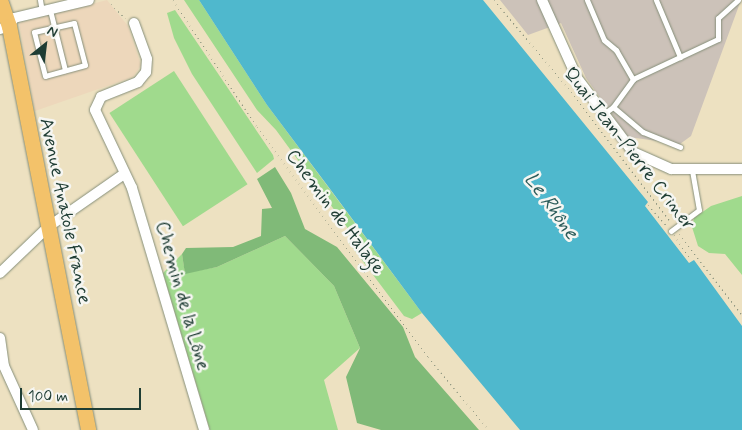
<!DOCTYPE html>
<meta charset="utf-8">
<style>
body{margin:0}
#map{position:relative;width:742px;height:430px;overflow:hidden;background:#ede1c1;font-family:Mynerve,sans-serif}
div>[style]{position:absolute}
[style*='--x']{left:calc(var(--x)*1px);top:calc(var(--y)*1px);width:calc(var(--w)*1px);rotate:calc(var(--a)*1deg)}
.built>*{inset:0;background:#edd7bb}
.industrial>*{inset:0;background:#ccc2b9}
.green>*{inset:0;background:#a0da8d;transform-origin:0 0}
.forest>*{inset:0;background:#80ba78}
.water>*{inset:0;background:#4fb8cd}
.path>*{height:1px;margin-top:-0.5px;transform-origin:0;background:repeating-linear-gradient(90deg,#868f7a 0 1px,transparent 0 5px)}
.roads{filter:drop-shadow(0 0 1px #868f7a) drop-shadow(0 0 1px #868f7a)}
.lane>*{height:5px;margin:-2.5px;padding:0 2.5px;transform-origin:2.5px;border-radius:2.5px;background:#fff}
.street>*{height:10px;margin:-5px;padding:0 5px;transform-origin:5px;border-radius:5px;background:#fff}
.primary>*{height:15px;margin:-7.5px;padding:0 7.5px;transform-origin:7.5px;border-radius:7.5px;background:#f3c26a}
span{translate:-50% -50%;white-space:nowrap;text-align:center;line-height:1.15;-webkit-text-stroke:5px #f6f6f2;paint-order:stroke}
.street-label{font-size:19px;color:#1f3d34}
.water-label{font-size:20px;color:#2b5c5a;font-style:italic}
.north{position:absolute;left:20px;top:20px;width:50px;height:50px;-webkit-text-stroke:4px #f6f6f2;paint-order:stroke;rotate:29deg;font-size:14px;font-weight:700;line-height:20px;text-align:center;color:#1f3d34}
.north::after{content:'';display:block;margin:auto;width:18px;height:22px;background:#1f3d34;clip-path:polygon(50% 0,100% 100%,50% 72%,0 100%)}
.scale{position:absolute;left:20px;top:388px;width:121px;height:22px;box-sizing:border-box;border:2px solid #1f3d34;border-top:0;padding-left:6px;font-size:15px;line-height:18px;white-space:nowrap;color:#1f3d34;-webkit-text-stroke:4px #f6f6f2;paint-order:stroke}
</style>
<div id="map">
<div class="built">
<i style="clip-path:polygon(107px 0,128px 26px,141px 65px,133px 77px,35px 111px,19px 23px)"></i>
</div>
<div class="industrial">
<i style="clip-path:polygon(500px 0,741px 0,691px 136px,680px 144px,628px 137px,586px 78px,561px 23px,528px 35px)"></i>
</div>
<div class="green">
<i style="clip-path:polygon(184px 0,199px 0,267px 105px,422px 313px,412px 319px,404px 316px,349px 243px,349px 230px,276px 130px,257px 110px)"></i>
<i style="clip-path:polygon(175px 10px,273px 155px,274px 159px,257px 173px,192px 74px,174px 38px,167px 13px)"></i>
<i style="left:174px;top:71px;width:135px;height:77px;rotate:57deg"></i>
<i style="clip-path:polygon(742px 196px,742px 275px,725px 254px,709px 253px,698px 246px,692px 227px,694px 218px,711px 206px)"></i>
<i style="clip-path:polygon(285px 236px,334px 286px,360px 348px,324px 380px,338px 430px,210px 430px,163px 273px,182px 254px,185px 273px,217px 267px)"></i>
</div>
<div class="forest">
<i style="clip-path:polygon(275px 167px,291px 193px,305px 229px,337px 247px,403px 327px,415px 357px,479px 430px,381px 430px,357px 423px,346px 377px,360px 348px,334px 286px,285px 236px,217px 267px,185px 274px,182px 254px,186px 248px,233px 247px,261px 236px,262px 209px,272px 208px,257px 179px)"></i>
</div>
<div class="water">
<i style="clip-path:polygon(199px 0,483px 0,648px 202px,645px 206px,689px 263px,694px 260px,742px 326px,742px 430px,520px 430px,422px 313px,333px 193px,267px 105px)"></i>
</div>
<div class="path">
<i style="--x:173;--y:0;--w:152;--a:56.5"></i>
<i style="--x:257;--y:127;--w:287;--a:53.4"></i>
<i style="--x:428;--y:357;--w:95;--a:50.1"></i>
<i style="--x:494;--y:0;--w:115;--a:49.9"></i>
<i style="--x:568;--y:88;--w:169;--a:52.5"></i>
<i style="--x:111;--y:4;--w:20;--a:45"></i>
<i style="--x:648;--y:205;--w:28;--a:48"></i>
<i style="--x:679;--y:234;--w:103;--a:52.1"></i>
<i style="--x:674;--y:235;--w:30;--a:56"></i>
</div>
<div class="roads">
<div class="lane">
<i style="--x:40;--y:0;--w:11;--a:80"></i>
<i style="--x:587;--y:0;--w:43;--a:67"></i>
<i style="--x:604;--y:40;--w:16;--a:40"></i>
<i style="--x:616;--y:50;--w:34;--a:60"></i>
<i style="--x:656;--y:0;--w:62;--a:67.2"></i>
<i style="--x:50;--y:10;--w:62;--a:76"></i>
<i style="--x:74;--y:23;--w:43;--a:75.3"></i>
<i style="--x:85;--y:65;--w:41;--a:164.6"></i>
<i style="--x:45;--y:76;--w:45;--a:-104"></i>
<i style="--x:34;--y:32;--w:41;--a:-12.7"></i>
<i style="--x:613;--y:107;--w:39;--a:40"></i>
<i style="--x:643;--y:132;--w:40;--a:22"></i>
<i style="--x:602;--y:115;--w:14;--a:-36"></i>
<i style="--x:613;--y:107;--w:34;--a:-54"></i>
<i style="--x:633;--y:79;--w:94;--a:-25.2"></i>
<i style="--x:718;--y:39;--w:21;--a:-90"></i>
<i style="--x:718;--y:18;--w:27;--a:-42"></i>
<i style="--x:671;--y:231;--w:35;--a:-37"></i>
<i style="--x:699;--y:210;--w:40;--a:-100"></i>
</div>
<div class="street">
<i style="--x:542;--y:0;--w:85;--a:65.8"></i>
<i style="--x:577;--y:78;--w:93;--a:52.9"></i>
<i style="--x:633;--y:152;--w:42;--a:24.1"></i>
<i style="--x:671;--y:169;--w:71;--a:0"></i>
<i style="--x:134;--y:23;--w:38;--a:70"></i>
<i style="--x:147;--y:59;--w:13;--a:94"></i>
<i style="--x:146;--y:72;--w:13;--a:129"></i>
<i style="--x:138;--y:82;--w:40;--a:158"></i>
<i style="--x:101;--y:97;--w:14;--a:115"></i>
<i style="--x:95;--y:110;--w:86;--a:64.6"></i>
<i style="--x:132;--y:188;--w:252;--a:73.4"></i>
<i style="--x:0;--y:29;--w:9;--a:-18"></i>
<i style="--x:9;--y:26;--w:9;--a:-58"></i>
<i style="--x:14;--y:18;--w:77;--a:-13.5"></i>
<i style="--x:0;--y:273;--w:66;--a:-43.8"></i>
<i style="--x:48;--y:227;--w:93;--a:-34.9"></i>
<i style="--x:0;--y:338;--w:28;--a:82"></i>
<i style="--x:4;--y:366;--w:70;--a:65.6"></i>
</div>
<div class="primary">
<i style="--x:0;--y:0;--w:28;--a:71"></i>
<i style="--x:9;--y:26;--w:412;--a:78.9"></i>
</div>
</div>
<div class="street-label">
<span style="left:629px;top:149px;rotate:52deg">Quai Jean-Pierre Criner</span>
<span style="left:65px;top:211px;rotate:78deg">Avenue Anatole France</span>
<span style="left:335px;top:212px;rotate:53deg">Chemin de Halage</span>
<span style="left:182px;top:296px;rotate:74deg">Chemin de la Lône</span>
</div>
<div class="water-label">
<span style="left:551px;top:206px;rotate:54deg">Le Rhône</span>
</div>
<div class="north">N</div>
<div class="scale">100 m</div>
</div>
